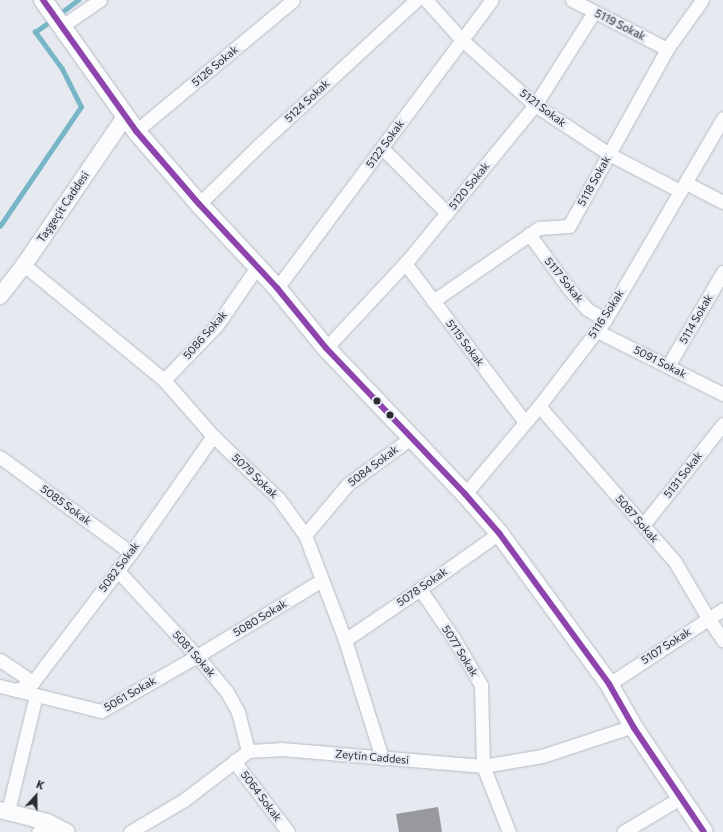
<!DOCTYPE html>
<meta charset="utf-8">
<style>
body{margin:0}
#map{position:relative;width:723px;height:832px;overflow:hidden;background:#e6eaf0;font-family:Commissioner,sans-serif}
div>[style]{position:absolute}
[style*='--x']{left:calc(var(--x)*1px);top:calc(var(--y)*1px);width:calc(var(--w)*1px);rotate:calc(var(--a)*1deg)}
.stream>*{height:4.5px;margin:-2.25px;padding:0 2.25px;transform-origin:2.25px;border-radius:2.25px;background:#77b6c7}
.building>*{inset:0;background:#98999e}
.roads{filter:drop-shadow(0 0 1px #b9bbc0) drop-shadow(0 0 1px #b9bbc0)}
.minor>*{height:13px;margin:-6.5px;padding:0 6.5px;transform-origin:6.5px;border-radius:6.5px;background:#fbfcfd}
.tertiary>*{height:16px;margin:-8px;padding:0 8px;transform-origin:8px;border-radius:8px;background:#fbfcfd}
.secondary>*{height:18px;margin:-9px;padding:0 9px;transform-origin:9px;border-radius:9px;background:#fbfcfd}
.bus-1>*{height:6px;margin:-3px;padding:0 3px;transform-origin:3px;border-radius:3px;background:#8e44ad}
.dots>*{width:11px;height:11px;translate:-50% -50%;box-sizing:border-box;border:2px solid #e3e9f3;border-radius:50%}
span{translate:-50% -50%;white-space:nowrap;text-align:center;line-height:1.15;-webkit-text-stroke:4px #e3e9f3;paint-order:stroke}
.street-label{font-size:11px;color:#2b2d31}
.north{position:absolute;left:16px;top:776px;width:40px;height:40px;-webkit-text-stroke:3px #e3e9f3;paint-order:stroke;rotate:21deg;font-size:11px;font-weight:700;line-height:16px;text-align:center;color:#2b2d31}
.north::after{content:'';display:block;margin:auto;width:14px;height:18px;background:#2b2d31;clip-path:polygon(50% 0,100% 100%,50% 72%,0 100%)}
</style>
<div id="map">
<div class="stream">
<i style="--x:58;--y:15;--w:25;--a:-37"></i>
<i style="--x:0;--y:226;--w:144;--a:-55.8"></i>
<i style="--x:81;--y:107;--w:42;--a:-116.6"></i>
<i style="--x:62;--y:69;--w:46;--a:-126.1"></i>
<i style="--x:35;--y:32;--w:21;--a:-35"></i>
</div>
<div class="building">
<i style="clip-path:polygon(438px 807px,442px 832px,399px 832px,396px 814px)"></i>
</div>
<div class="roads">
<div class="minor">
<i style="--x:426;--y:0;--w:54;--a:48"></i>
<i style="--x:462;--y:40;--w:98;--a:41.7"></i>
<i style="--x:535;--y:105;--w:89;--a:33.5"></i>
<i style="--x:609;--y:154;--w:80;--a:27.5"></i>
<i style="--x:572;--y:0;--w:107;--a:27.3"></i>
<i style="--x:62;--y:26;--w:46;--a:-34.4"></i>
<i style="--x:136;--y:131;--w:204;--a:-39.8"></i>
<i style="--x:382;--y:148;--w:92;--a:45"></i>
<i style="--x:686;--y:183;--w:42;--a:27.2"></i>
<i style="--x:199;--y:204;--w:84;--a:-44.5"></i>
<i style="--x:259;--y:145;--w:214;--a:-42.7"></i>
<i style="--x:529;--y:234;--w:69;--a:53.8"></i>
<i style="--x:570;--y:290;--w:25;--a:48"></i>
<i style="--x:587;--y:309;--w:21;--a:31"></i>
<i style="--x:405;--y:263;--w:199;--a:53"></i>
<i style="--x:24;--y:265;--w:181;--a:39.4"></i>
<i style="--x:164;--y:380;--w:74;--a:48.8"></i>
<i style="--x:213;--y:436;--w:91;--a:43.7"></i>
<i style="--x:279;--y:499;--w:44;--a:54.2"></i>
<i style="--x:305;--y:535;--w:112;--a:69.1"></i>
<i style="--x:345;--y:640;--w:124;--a:72.6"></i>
<i style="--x:277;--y:288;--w:359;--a:-53.3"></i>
<i style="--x:433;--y:301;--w:129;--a:-34.6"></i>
<i style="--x:539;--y:228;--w:30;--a:-4"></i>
<i style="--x:569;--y:226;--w:202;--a:-61"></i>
<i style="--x:667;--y:49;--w:60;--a:-54.5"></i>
<i style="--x:597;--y:331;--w:141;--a:26.6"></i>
<i style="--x:326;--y:348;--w:120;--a:-47"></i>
<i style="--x:408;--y:260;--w:200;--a:-50.7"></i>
<i style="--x:535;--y:105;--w:110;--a:-57.6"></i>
<i style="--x:668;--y:366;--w:109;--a:-59.7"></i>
<i style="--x:164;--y:380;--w:76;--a:-46.1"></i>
<i style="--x:217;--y:325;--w:70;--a:-55.4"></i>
<i style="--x:539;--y:406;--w:207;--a:48.9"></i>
<i style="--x:675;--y:562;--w:65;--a:59.5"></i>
<i style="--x:708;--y:618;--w:27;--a:56"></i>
<i style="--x:0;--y:457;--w:162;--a:36.2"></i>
<i style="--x:465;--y:494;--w:115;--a:-49.9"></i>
<i style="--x:539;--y:406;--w:108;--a:-52.5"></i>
<i style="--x:605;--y:320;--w:234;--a:-59.7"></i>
<i style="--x:643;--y:525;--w:129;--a:-51.6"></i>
<i style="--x:305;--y:535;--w:67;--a:-49.9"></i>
<i style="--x:348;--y:484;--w:79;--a:-36.3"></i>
<i style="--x:117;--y:570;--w:117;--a:47.1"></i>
<i style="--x:197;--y:656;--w:47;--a:50.2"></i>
<i style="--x:227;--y:692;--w:23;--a:61"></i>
<i style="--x:238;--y:712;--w:40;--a:75.6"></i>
<i style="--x:420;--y:589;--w:60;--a:55.8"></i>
<i style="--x:454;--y:639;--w:53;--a:59.6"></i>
<i style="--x:481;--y:685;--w:81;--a:88.6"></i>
<i style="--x:483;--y:766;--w:71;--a:68.5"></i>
<i style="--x:345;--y:640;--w:91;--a:-34.2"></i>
<i style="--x:420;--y:589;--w:97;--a:-35.3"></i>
<i style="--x:0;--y:660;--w:40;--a:34"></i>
<i style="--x:609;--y:684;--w:136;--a:-33.3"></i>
<i style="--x:0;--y:686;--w:104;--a:13.9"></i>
<i style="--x:101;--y:711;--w:111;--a:-29.8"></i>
<i style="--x:197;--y:656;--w:146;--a:-31.3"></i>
<i style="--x:17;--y:690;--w:18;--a:-27"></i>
<i style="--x:33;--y:682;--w:162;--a:-52.8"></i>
<i style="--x:131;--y:553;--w:143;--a:-55"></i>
<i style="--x:234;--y:761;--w:89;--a:52.7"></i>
<i style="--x:8;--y:811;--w:119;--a:-76.4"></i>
<i style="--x:38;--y:832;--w:13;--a:-48"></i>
<i style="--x:130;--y:832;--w:63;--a:-30.7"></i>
<i style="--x:184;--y:800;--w:81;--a:-37.4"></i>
<i style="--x:248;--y:751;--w:33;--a:-3"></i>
<i style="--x:281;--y:749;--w:203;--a:4.8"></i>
<i style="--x:483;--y:766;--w:60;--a:-9.6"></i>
<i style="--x:542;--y:756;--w:96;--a:-18.2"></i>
<i style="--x:623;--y:832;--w:66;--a:-30.8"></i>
</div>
<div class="tertiary">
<i style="--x:0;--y:296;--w:39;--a:-52"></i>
<i style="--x:24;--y:265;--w:179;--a:-55.7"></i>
<i style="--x:0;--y:810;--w:49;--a:14.3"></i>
<i style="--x:47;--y:822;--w:22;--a:27"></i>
</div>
<div class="secondary">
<i style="--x:43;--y:0;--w:161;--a:54.6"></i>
<i style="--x:136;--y:131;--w:96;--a:49.2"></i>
<i style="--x:199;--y:204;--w:115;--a:47.1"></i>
<i style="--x:277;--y:288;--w:77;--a:50.8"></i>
<i style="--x:326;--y:348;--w:202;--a:46.4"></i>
<i style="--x:465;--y:494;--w:52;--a:48.9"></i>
<i style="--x:499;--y:533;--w:187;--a:53.9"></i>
<i style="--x:609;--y:684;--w:51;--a:60.4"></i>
<i style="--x:634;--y:728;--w:125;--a:56.1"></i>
</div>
</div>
<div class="bus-1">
<i style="--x:43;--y:0;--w:161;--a:54.6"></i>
<i style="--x:136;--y:131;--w:96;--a:49.2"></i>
<i style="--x:199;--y:204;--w:115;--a:47.1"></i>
<i style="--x:277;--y:288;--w:77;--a:50.8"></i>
<i style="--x:326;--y:348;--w:202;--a:46.4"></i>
<i style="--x:465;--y:494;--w:52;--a:48.9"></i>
<i style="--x:499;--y:533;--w:187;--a:53.9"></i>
<i style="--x:609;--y:684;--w:51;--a:60.4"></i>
<i style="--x:634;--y:728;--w:125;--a:56.1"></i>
</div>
<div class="dots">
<i style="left:377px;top:401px;background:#2b2d31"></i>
<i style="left:390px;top:415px;background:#2b2d31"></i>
</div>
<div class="street-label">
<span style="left:620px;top:25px;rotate:27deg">5119 Sokak</span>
<span style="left:215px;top:66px;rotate:-40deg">5126 Sokak</span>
<span style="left:307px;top:101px;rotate:-43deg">5124 Sokak</span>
<span style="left:543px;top:108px;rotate:37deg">5121 Sokak</span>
<span style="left:385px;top:144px;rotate:-54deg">5122 Sokak</span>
<span style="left:594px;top:181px;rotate:-61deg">5118 Sokak</span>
<span style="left:469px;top:186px;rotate:-51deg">5120 Sokak</span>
<span style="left:63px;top:207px;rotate:-56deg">Taşgeçit Caddesi</span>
<span style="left:564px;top:280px;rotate:51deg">5117 Sokak</span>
<span style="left:606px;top:314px;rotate:-57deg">5116 Sokak</span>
<span style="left:696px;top:319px;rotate:-60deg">5114 Sokak</span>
<span style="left:205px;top:335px;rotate:-49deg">5086 Sokak</span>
<span style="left:465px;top:343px;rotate:53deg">5115 Sokak</span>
<span style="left:660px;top:362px;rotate:27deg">5091 Sokak</span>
<span style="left:373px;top:466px;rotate:-37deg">5084 Sokak</span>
<span style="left:683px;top:475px;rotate:-52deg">5131 Sokak</span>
<span style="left:255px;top:476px;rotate:44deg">5079 Sokak</span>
<span style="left:66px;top:505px;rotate:36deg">5085 Sokak</span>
<span style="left:637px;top:519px;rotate:49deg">5087 Sokak</span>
<span style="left:119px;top:567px;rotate:-53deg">5082 Sokak</span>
<span style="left:422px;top:587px;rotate:-35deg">5078 Sokak</span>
<span style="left:260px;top:618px;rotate:-31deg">5080 Sokak</span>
<span style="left:666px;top:646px;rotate:-33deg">5107 Sokak</span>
<span style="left:460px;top:651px;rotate:58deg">5077 Sokak</span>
<span style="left:194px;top:654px;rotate:48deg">5081 Sokak</span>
<span style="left:130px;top:694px;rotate:-30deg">5061 Sokak</span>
<span style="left:372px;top:757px;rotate:5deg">Zeytin Caddesi</span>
<span style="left:261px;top:796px;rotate:53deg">5064 Sokak</span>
</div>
<div class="north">K</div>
</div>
